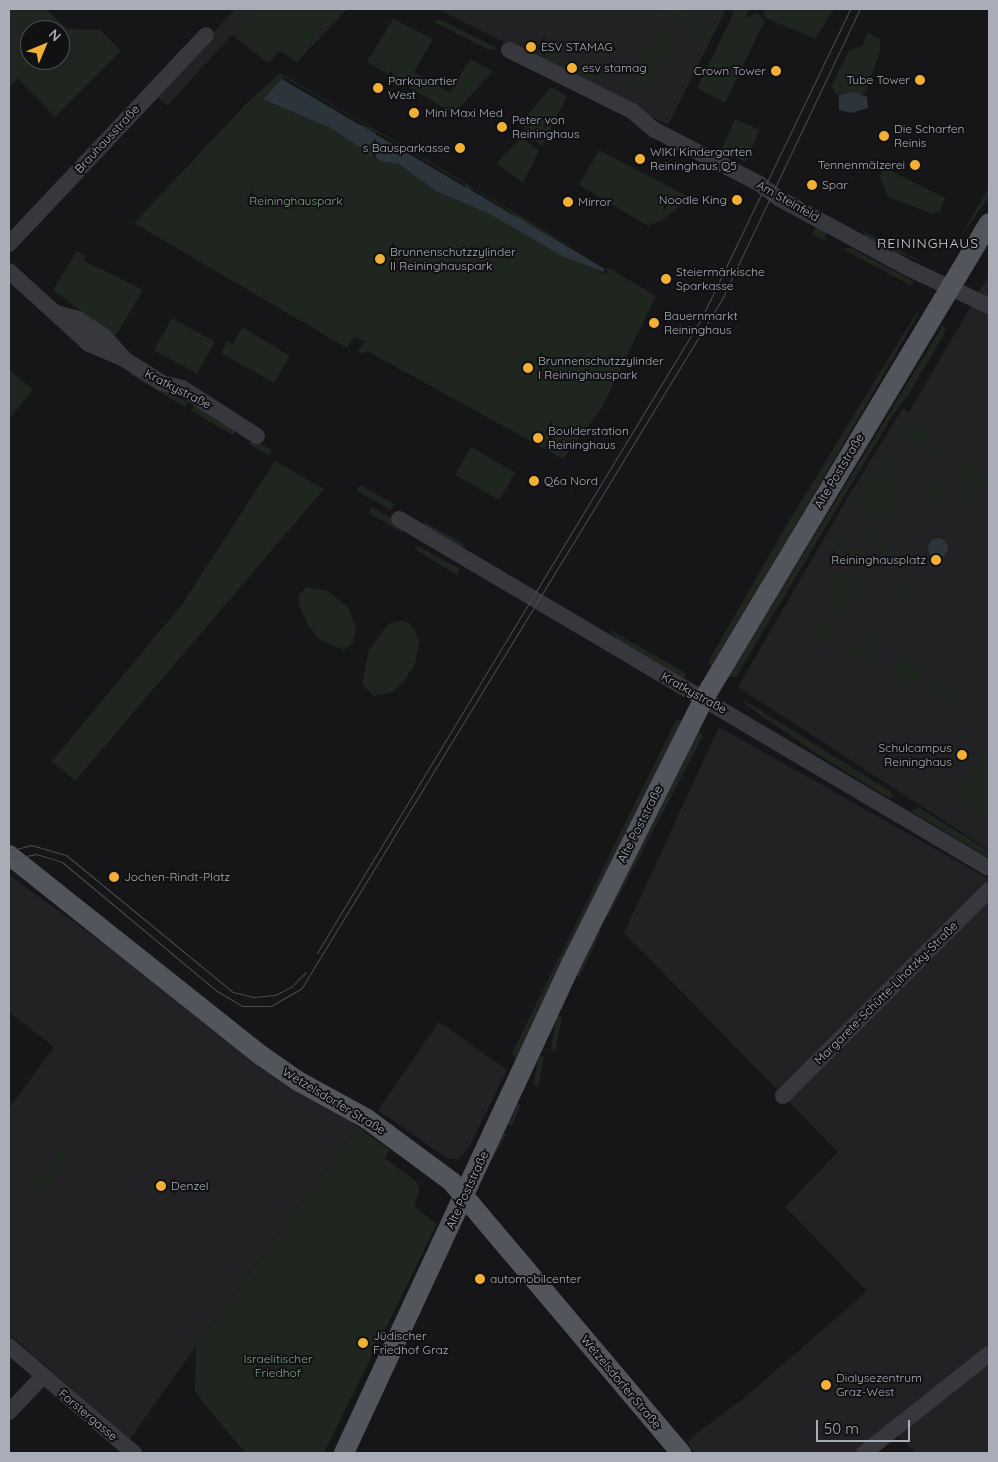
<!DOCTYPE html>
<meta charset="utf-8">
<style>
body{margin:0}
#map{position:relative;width:998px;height:1462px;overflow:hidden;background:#161618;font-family:Quicksand,sans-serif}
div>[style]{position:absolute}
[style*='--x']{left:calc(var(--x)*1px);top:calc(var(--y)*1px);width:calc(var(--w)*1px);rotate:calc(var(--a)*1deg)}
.built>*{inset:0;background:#222225}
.green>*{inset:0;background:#1e261f;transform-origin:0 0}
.round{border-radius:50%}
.water>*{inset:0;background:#2c353c}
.pier>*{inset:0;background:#161618}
.minor>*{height:16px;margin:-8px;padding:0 8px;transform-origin:8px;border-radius:8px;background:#37383d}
.major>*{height:20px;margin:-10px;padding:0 10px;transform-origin:10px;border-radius:10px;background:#53555c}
.tram>*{height:1px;margin:-0.5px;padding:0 0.5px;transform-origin:0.5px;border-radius:0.5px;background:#4a4c52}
.dots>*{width:14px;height:14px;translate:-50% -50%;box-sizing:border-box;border:2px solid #111113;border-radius:50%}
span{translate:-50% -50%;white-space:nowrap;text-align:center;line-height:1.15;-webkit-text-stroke:4px #111113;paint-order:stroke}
.poi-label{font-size:12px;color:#a8adb8}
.left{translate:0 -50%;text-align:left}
.right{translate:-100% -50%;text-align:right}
.street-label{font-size:12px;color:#a8adb8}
.park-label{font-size:12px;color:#7fa381}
.neighbourhood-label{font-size:14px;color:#c9ccd4;letter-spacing:1px}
.frame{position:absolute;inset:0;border:10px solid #a8adb8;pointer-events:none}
.north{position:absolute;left:20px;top:20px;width:50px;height:50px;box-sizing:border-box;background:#111113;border:1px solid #4d4f55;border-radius:50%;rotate:45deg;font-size:14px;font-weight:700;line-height:20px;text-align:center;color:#a8adb8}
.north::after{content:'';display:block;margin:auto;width:18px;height:22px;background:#f2b134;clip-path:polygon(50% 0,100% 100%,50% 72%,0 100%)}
.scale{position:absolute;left:816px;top:1420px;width:94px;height:22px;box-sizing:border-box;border:2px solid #a8adb8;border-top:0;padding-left:6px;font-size:15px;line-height:18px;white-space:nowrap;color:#a8adb8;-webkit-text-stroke:4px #111113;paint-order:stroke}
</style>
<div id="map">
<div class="built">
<i style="clip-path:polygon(235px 9px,347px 9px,297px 62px,280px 51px,268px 63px,232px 35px,167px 106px,156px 96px)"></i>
<i style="clip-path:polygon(438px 9px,726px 9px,668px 125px)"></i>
<i style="clip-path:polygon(989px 275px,989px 850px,738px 687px,848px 497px,903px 408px,909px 412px)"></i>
<i style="clip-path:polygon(719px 727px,989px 879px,989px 1453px,916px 1453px,897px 1435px,873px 1453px,695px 1453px,687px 1441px,750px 1393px,867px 1291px,785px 1207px,838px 1152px,624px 933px)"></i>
<i style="clip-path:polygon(9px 875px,358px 1127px,196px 1346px,130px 1439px,9px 1334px,9px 1108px,54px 1047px,9px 1012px)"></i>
<i style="clip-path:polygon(439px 1022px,507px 1070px,468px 1149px,459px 1159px,448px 1159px,378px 1110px)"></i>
</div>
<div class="green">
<i style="clip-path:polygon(evenodd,9px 9px,46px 9px,67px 29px,100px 30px,121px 51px,55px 117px,18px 78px,9px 87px,9px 9px,30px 30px,60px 30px,60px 60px,30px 60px,30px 30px)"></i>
<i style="clip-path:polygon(259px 9px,347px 9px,297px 62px,280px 51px,270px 61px,236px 36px)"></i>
<i style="clip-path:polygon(662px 9px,689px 9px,686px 15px,715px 30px,708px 44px,691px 35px,695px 27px,665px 11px,661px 19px,658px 17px)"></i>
<i style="clip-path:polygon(731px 9px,749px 9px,746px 17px,757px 13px,765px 20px,725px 103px,697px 88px,734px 13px)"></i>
<i style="clip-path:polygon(765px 9px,834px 9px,815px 39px,766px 18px,763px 15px)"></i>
<i style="clip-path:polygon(393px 19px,433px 39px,414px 72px,450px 93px,470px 59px,493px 71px,454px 114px,367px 62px)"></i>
<i style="clip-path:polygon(439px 19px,497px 48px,489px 50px,434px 22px)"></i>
<i style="clip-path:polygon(655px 27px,671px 35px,675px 41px,646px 92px,625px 82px)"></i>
<i style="clip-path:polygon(868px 33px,880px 39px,880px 51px,865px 94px,835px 94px,832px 85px,849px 50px,862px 46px)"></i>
<i style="clip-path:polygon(547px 50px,601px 77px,597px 85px,541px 60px)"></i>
<i style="clip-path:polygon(280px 73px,656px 296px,601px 409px,563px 459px,367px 351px,362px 354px,358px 351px,365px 341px,363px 340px,354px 337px,347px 348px,134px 223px,246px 104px)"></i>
<i style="clip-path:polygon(551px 87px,567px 96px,542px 146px,524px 132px,524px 119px)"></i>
<i style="left:735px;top:119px;width:27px;height:35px;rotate:24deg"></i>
<i style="clip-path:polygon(522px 138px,539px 151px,523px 183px,496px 163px)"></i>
<i style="clip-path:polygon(599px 150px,691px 198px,661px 221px,648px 226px,579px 185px)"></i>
<i style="clip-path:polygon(883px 167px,945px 198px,940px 212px,933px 214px,888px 197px,880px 178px)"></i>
<i style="clip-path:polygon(989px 187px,989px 196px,954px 247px,952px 243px,955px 238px,959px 239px)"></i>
<i style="clip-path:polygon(817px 225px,826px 232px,825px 241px,812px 234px)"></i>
<i style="clip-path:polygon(863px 231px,926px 264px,882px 246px,865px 236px)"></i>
<i style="clip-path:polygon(851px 248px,907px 278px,915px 283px,910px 285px,842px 249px)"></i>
<i style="clip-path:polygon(77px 251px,86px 256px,84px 261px,143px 290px,115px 337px,53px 290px)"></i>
<i style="clip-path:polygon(917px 312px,919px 313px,869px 400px,712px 668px,708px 662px,789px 521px)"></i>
<i style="left:172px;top:318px;width:49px;height:37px;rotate:29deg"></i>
<i style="clip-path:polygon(943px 325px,946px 331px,909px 394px,893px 415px,736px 677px,728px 677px)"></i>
<i style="clip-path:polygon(242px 327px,290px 356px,274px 383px,221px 353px,227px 341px,233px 344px)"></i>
<i style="clip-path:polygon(133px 369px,149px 384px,188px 402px,185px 407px,129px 374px)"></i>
<i style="clip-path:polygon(9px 370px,33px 389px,11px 417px,9px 415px)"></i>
<i style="left:194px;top:405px;width:49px;height:6px;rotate:31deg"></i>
<i style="clip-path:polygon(909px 415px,932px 434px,923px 449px,898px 433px)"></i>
<i style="clip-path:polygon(252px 439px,272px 450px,269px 456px,249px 444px)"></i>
<i class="round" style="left:933px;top:444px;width:14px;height:14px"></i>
<i style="left:471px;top:447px;width:51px;height:32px;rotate:30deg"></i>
<i style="clip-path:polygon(883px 454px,905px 493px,880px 525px,854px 499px)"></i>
<i style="clip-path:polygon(957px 456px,987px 480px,969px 507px,961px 499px,967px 486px,951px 471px)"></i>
<i style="clip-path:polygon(275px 461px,324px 489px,75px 781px,52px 761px,183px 603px)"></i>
<i style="clip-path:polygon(929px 466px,935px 473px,933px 486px,943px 494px,940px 504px,918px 488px)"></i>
<i style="left:360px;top:485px;width:39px;height:7px;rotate:29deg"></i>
<i style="left:372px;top:507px;width:39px;height:7px;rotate:30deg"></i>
<i style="clip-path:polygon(424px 522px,461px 542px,466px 546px,460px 547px,425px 528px)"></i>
<i style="clip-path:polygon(861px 523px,906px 560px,898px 566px,856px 529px)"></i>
<i style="clip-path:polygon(836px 535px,876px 565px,872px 571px,832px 543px)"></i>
<i style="clip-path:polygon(414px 544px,460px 569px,457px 575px,418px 551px)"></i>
<i style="left:841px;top:568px;width:26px;height:39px;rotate:32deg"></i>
<i style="clip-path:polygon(902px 580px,909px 590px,897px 609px,887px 603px)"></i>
<i style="clip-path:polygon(307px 587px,328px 591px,349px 608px,356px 629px,353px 643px,344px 650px,320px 640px,309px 627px,298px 603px,300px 593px)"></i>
<i style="clip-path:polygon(400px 621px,409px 623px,416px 633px,419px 642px,415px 664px,403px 683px,392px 692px,374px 696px,362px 684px,369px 650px,388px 624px)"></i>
<i style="clip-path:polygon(817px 622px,838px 632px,833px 647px,805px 632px)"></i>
<i style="clip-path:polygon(610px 630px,683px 671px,686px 676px,684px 679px,618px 640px)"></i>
<i style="clip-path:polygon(866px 630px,877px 634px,874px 666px,849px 654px)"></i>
<i style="clip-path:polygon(903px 655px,921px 667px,925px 677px,918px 687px,887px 671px)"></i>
<i style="clip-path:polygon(936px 680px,959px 694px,956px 705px,925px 690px)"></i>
<i style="clip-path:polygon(742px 699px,890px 791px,893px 797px,891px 799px,825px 759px,746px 705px)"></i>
<i style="clip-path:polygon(676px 720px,682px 720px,516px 1060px,512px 1053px)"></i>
<i style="clip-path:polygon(699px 729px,703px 736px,608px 917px,606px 915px)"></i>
<i style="clip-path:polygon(989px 742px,989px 819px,955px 797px)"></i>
<i style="clip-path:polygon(918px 807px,989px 851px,989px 858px,911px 811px)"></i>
<i style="clip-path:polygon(599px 930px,601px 932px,579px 978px,575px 973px)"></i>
<i style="left:557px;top:1016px;width:5px;height:35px;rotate:11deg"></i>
<i style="left:539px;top:1056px;width:5px;height:30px;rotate:11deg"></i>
<i style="left:516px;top:1103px;width:5px;height:23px;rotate:22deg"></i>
<i style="clip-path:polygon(358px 1127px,390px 1150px,385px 1158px,417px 1182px,420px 1190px,414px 1206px,437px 1224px,324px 1453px,245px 1453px,195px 1392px,196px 1346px)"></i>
<i style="clip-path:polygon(502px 1133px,507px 1134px,488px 1166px)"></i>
<i style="left:60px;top:1149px;width:11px;height:44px;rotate:38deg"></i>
</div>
<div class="water">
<i style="clip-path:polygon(282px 79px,605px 269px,605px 272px,562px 256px,490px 214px,436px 191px,399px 164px,381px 161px,331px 128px,263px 99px)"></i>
<i style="clip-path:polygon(855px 92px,867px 97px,868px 108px,851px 113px,839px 110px,839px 95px)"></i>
<i class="round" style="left:928px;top:538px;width:20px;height:20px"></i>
</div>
<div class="pier">
<i style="clip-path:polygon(284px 77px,359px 121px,371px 128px,358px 124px,282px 79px)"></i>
<i style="clip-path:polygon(377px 132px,466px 185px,465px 187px,375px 134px)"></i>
<i style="clip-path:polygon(472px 188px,513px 213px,513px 215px,471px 190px)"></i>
<i style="clip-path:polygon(519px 216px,607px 267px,607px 274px,603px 274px,605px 269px)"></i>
</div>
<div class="minor">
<i style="--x:509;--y:50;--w:137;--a:26.4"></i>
<i style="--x:632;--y:111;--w:30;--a:40"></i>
<i style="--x:655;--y:130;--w:116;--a:27.2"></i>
<i style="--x:758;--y:183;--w:27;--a:36"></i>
<i style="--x:780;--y:199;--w:145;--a:28.3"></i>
<i style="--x:908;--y:268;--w:89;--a:25.1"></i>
<i style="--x:9;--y:244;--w:287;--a:-46.7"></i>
<i style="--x:9;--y:271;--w:108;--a:42.4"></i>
<i style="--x:89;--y:344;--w:38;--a:23"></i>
<i style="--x:124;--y:359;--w:45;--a:32.3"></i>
<i style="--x:162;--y:383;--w:21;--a:14"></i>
<i style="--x:182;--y:388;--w:89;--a:32.6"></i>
<i style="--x:56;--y:313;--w:23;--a:15"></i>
<i style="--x:78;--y:319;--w:30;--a:33"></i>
<i style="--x:103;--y:335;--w:30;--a:48"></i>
<i style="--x:399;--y:519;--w:685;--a:30.61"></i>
<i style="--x:783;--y:1096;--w:291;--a:-45"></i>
<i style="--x:9;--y:1346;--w:165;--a:40.6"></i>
<i style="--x:9;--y:1412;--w:50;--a:-46.6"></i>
<i style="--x:864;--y:1453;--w:159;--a:-38.4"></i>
</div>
<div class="major">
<i style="--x:9;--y:855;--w:323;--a:38.5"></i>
<i style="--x:262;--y:1056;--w:44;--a:34.8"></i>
<i style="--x:298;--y:1081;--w:79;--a:28.8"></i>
<i style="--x:367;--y:1119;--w:106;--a:36.5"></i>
<i style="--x:452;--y:1182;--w:355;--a:49.8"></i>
<i style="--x:344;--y:1453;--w:541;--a:-65.09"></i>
<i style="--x:572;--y:962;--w:293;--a:-63.4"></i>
<i style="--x:703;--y:700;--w:556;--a:-59.05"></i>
</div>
<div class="tram">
<i style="--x:9;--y:851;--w:23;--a:-15"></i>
<i style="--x:31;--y:845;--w:36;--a:16"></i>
<i style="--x:66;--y:855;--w:216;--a:39.4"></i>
<i style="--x:233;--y:992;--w:21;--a:14"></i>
<i style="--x:253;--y:997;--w:22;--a:-5"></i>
<i style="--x:275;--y:995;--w:18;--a:-27"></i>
<i style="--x:291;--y:987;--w:21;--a:-45"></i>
<i style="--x:9;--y:859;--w:27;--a:-10"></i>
<i style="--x:36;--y:854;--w:27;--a:17"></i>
<i style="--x:62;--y:862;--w:202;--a:39.8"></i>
<i style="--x:217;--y:991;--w:29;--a:31"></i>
<i style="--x:242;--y:1006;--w:29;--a:0"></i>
<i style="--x:271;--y:1006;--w:34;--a:-30"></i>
<i style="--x:301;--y:989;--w:808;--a:-58.61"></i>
<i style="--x:722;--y:299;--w:321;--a:-64.6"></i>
<i style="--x:317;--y:953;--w:741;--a:-58.8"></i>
<i style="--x:701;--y:319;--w:344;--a:-64.3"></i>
</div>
<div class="dots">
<i style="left:531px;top:47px;background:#f2b134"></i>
<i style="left:572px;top:68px;background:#f2b134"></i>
<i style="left:776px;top:71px;background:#f2b134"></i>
<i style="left:920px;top:80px;background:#f2b134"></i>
<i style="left:378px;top:88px;background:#f2b134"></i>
<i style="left:414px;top:113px;background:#f2b134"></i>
<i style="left:502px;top:127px;background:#f2b134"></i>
<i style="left:884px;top:136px;background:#f2b134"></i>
<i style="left:460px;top:148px;background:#f2b134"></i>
<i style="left:640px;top:159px;background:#f2b134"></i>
<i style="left:915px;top:165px;background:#f2b134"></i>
<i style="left:812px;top:185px;background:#f2b134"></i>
<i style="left:737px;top:200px;background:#f2b134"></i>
<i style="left:568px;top:202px;background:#f2b134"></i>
<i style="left:380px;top:259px;background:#f2b134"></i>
<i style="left:666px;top:279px;background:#f2b134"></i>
<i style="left:654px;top:323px;background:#f2b134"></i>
<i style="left:528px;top:368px;background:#f2b134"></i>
<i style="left:538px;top:438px;background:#f2b134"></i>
<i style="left:534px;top:481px;background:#f2b134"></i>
<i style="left:936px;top:560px;background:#f2b134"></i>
<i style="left:962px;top:755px;background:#f2b134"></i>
<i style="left:114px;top:877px;background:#f2b134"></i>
<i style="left:161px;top:1186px;background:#f2b134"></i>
<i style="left:480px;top:1279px;background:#f2b134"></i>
<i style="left:363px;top:1343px;background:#f2b134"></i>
<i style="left:826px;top:1385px;background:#f2b134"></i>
</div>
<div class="poi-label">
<span class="left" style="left:541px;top:47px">ESV STAMAG</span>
<span class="left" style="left:582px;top:68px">esv stamag</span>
<span class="right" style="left:766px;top:71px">Crown Tower</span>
<span class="right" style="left:910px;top:80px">Tube Tower</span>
<span class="left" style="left:388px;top:88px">Parkquartier<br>West</span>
<span class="left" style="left:425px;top:113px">Mini Maxi Med</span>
<span class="left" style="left:512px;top:127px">Peter von<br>Reininghaus</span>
<span class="left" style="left:894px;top:136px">Die Scharfen<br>Reinis</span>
<span class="right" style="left:450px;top:148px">s Bausparkasse</span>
<span class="left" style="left:650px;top:159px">WIKI Kindergarten<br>Reininghaus Q5</span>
<span class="right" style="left:905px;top:165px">Tennenmälzerei</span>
<span class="left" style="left:822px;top:185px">Spar</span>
<span class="right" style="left:727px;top:200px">Noodle King</span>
<span class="left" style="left:578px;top:202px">Mirror</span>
<span class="left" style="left:390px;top:259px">Brunnenschutzzylinder<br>II Reininghauspark</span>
<span class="left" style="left:676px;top:279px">Steiermärkische<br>Sparkasse</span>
<span class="left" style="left:664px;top:323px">Bauernmarkt<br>Reininghaus</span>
<span class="left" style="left:538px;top:368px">Brunnenschutzzylinder<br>I Reininghauspark</span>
<span class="left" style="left:548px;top:438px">Boulderstation<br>Reininghaus</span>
<span class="left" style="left:544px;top:481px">Q6a Nord</span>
<span class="right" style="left:926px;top:560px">Reininghausplatz</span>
<span class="right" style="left:952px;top:755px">Schulcampus<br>Reininghaus</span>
<span class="left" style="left:124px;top:877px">Jochen-Rindt-Platz</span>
<span class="left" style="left:171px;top:1186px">Denzel</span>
<span class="left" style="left:490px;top:1279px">automobilcenter</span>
<span class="left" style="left:373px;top:1343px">Jüdischer<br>Friedhof Graz</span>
<span class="left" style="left:836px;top:1385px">Dialysezentrum<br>Graz-West</span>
</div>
<div class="street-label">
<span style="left:107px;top:139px;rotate:-47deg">Brauhausstraße</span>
<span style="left:788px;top:201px;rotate:30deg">Am Steinfeld</span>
<span style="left:178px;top:389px;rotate:27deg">Kratkystraße</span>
<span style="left:839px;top:471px;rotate:-59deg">Alte Poststraße</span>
<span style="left:694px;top:693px;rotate:29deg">Kratkystraße</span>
<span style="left:640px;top:824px;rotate:-63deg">Alte Poststraße</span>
<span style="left:886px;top:993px;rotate:-45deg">Margarete-Schütte-Lihotzky-Straße</span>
<span style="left:334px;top:1101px;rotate:31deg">Wetzelsdorfer Straße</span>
<span style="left:467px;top:1190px;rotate:-65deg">Alte Poststraße</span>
<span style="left:621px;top:1382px;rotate:50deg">Wetzelsdorfer Straße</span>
<span style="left:88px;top:1415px;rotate:40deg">Forstergasse</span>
</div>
<div class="park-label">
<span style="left:296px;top:201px">Reininghauspark</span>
<span style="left:278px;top:1366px">Israelitischer<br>Friedhof</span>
</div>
<div class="neighbourhood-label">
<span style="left:928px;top:243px">REININGHAUS</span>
</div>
<div class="frame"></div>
<div class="north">N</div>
<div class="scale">50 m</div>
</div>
